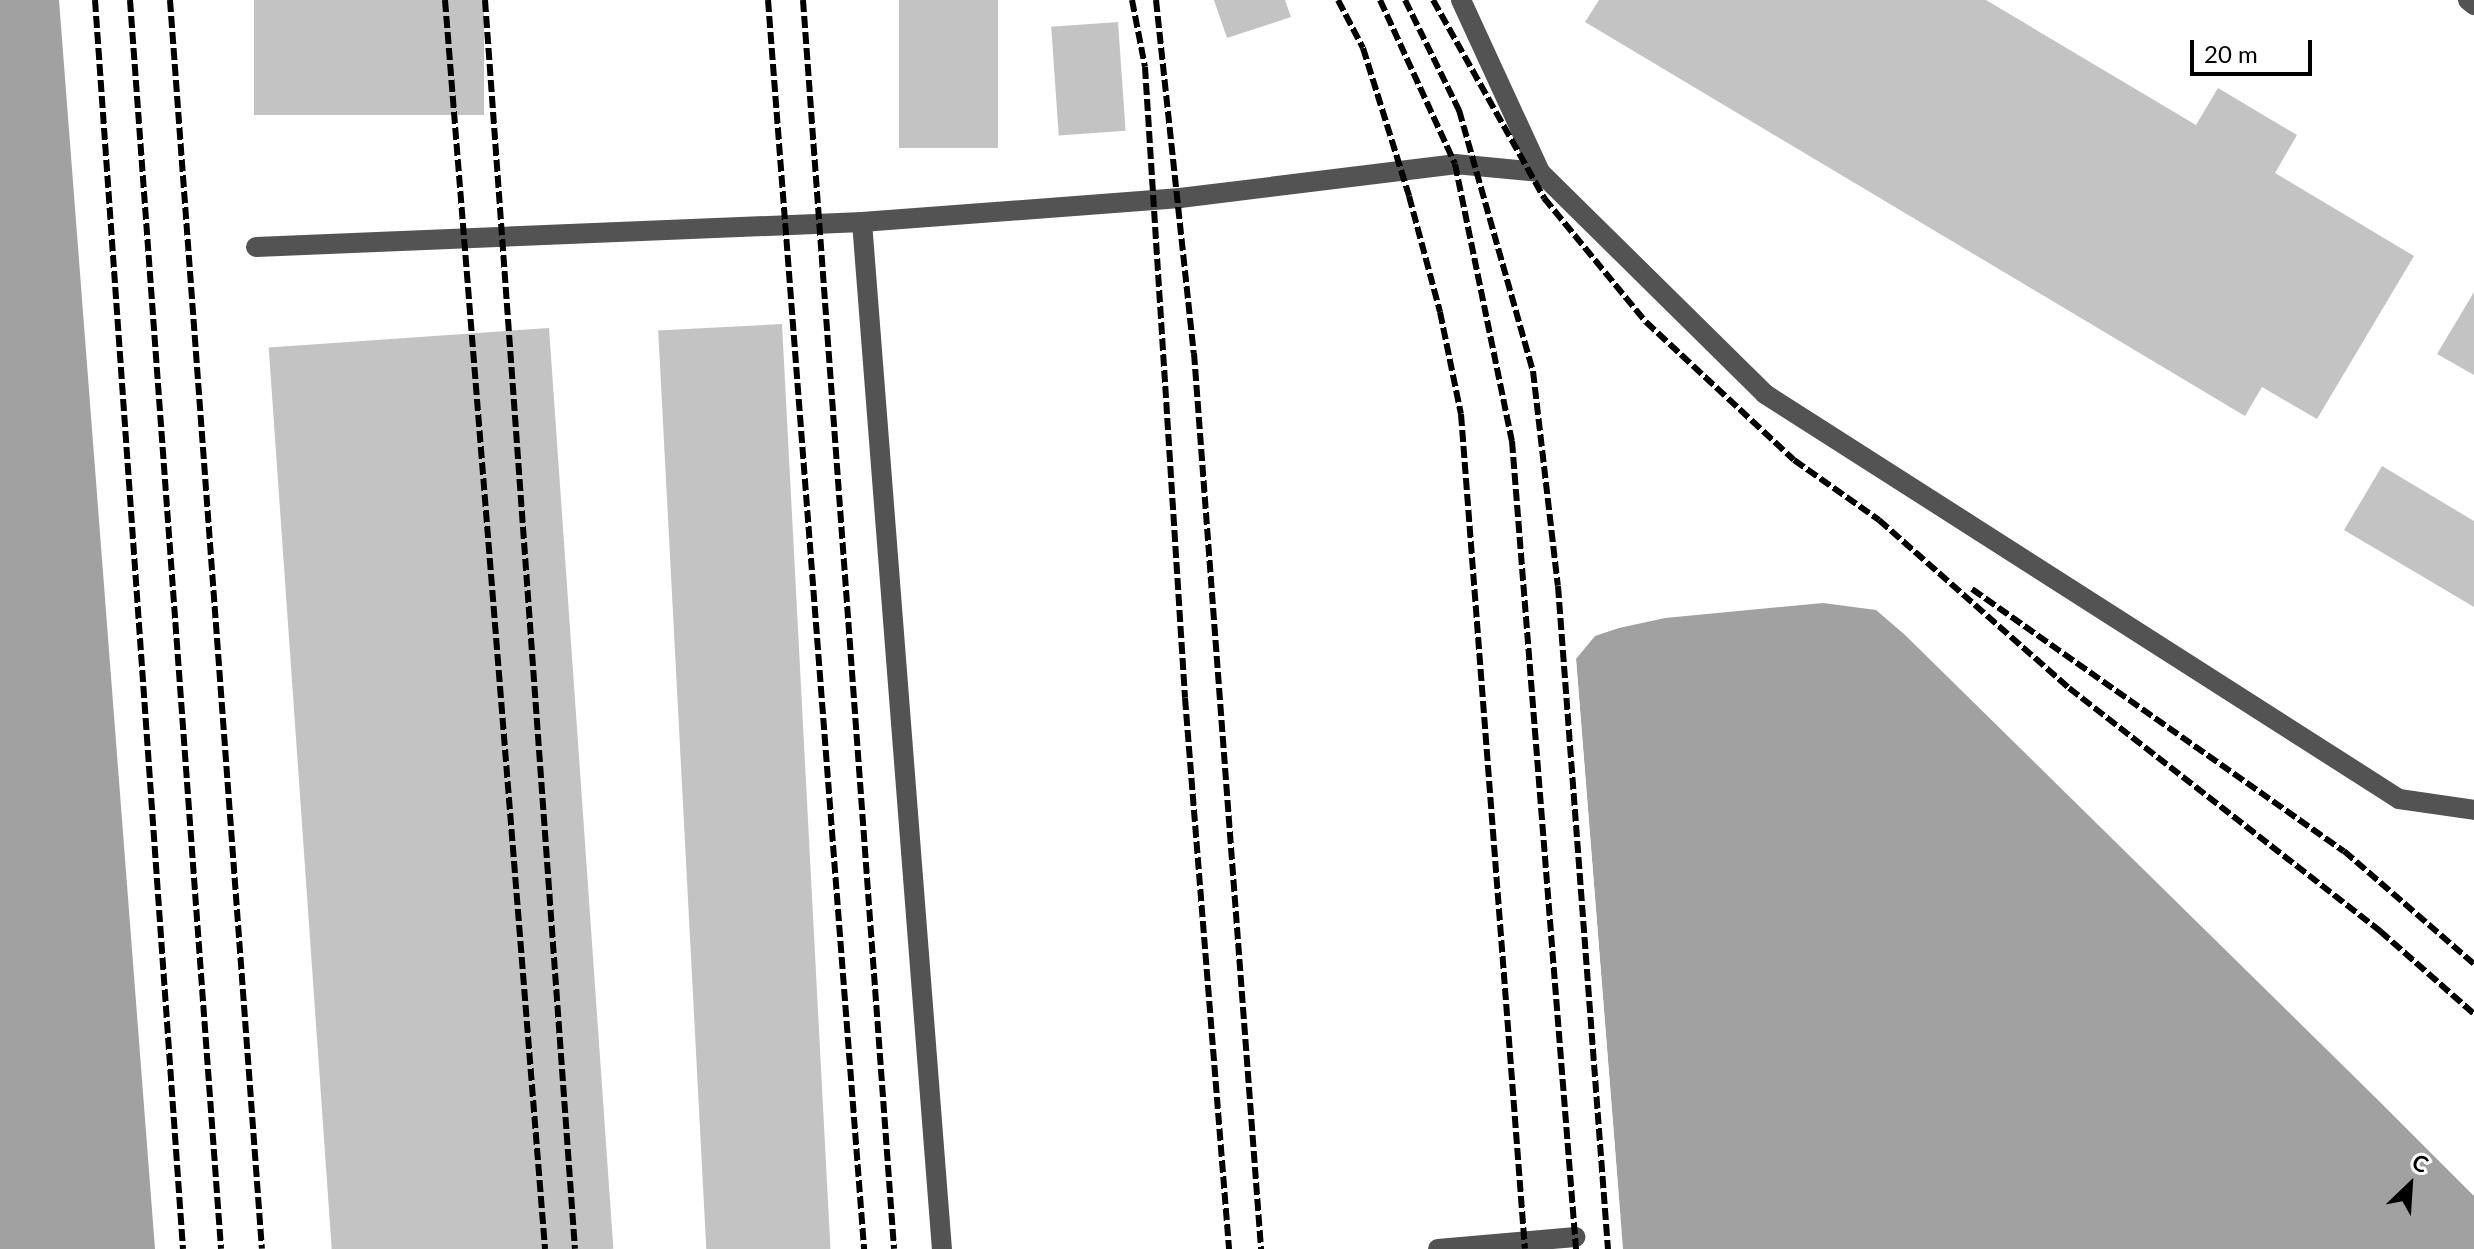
<!DOCTYPE html>
<meta charset="utf-8">
<style>
body{margin:0}
#map{position:relative;width:2474px;height:1249px;overflow:hidden;background:#fff;font-family:Lato,sans-serif}
div>[style]{position:absolute}
[style*='--x']{left:calc(var(--x)*1px);top:calc(var(--y)*1px);width:calc(var(--w)*1px);rotate:calc(var(--a)*1deg)}
.water>*{inset:0;background:#a1a1a1}
.pier>*{inset:0;background:#fff}
.building>*{inset:0;background:#c3c3c3;transform-origin:0 0}
.minor>*{height:20px;margin:-10px;padding:0 10px;transform-origin:10px;border-radius:10px;background:#535353}
.rail>*{height:6px;margin-top:-3px;transform-origin:0;background:repeating-linear-gradient(90deg,#000 0 12px,transparent 0 16px)}
span{translate:-50% -50%;white-space:nowrap;text-align:center;line-height:1.15;-webkit-text-stroke:6px #fff;paint-order:stroke}
.north{position:absolute;left:2370px;top:1145px;width:80px;height:80px;-webkit-text-stroke:6px #fff;paint-order:stroke;rotate:25deg;font-size:22px;font-weight:700;line-height:32px;text-align:center;color:#000}
.north::after{content:'';display:block;margin:auto;width:28px;height:36px;background:#000;clip-path:polygon(50% 0,100% 100%,50% 72%,0 100%)}
.scale{position:absolute;left:2190px;top:40px;width:122px;height:36px;box-sizing:border-box;border:4px solid #000;border-top:0;padding-left:10px;font-size:24px;line-height:28px;white-space:nowrap;color:#000;-webkit-text-stroke:6px #fff;paint-order:stroke}
</style>
<div id="map">
<div class="water">
<i style="clip-path:polygon(0 0,59px 0,155px 1249px,0 1249px)"></i>
<i style="clip-path:polygon(1823px 603px,1876px 610px,1904px 634px,2381px 1103px,2474px 1196px,2474px 1249px,1623px 1249px,1576px 659px,1595px 636px,1619px 628px,1665px 618px)"></i>
</div>
<div class="pier">
<i style="clip-path:polygon(1575px 653px,1576px 659px,1623px 1249px,1572px 659px)"></i>
</div>
<div class="building">
<i style="left:254px;top:0;width:230px;height:115px"></i>
<i style="left:899px;top:0;width:99px;height:148px"></i>
<i style="clip-path:polygon(1214px 0,1285px 0,1291px 17px,1227px 38px)"></i>
<i style="clip-path:polygon(1599px 0,1986px 0,2196px 125px,2218px 88px,2297px 135px,2275px 173px,2414px 256px,2317px 419px,2262px 387px,2245px 416px,1585px 22px)"></i>
<i style="left:1118px;top:22px;width:109px;height:67px;rotate:86deg"></i>
<i style="clip-path:polygon(2474px 292px,2474px 375px,2437px 354px)"></i>
<i style="left:782px;top:324px;width:927px;height:124px;rotate:87deg"></i>
<i style="left:549px;top:328px;width:923px;height:281px;rotate:86deg"></i>
<i style="clip-path:polygon(2382px 466px,2474px 521px,2474px 607px,2344px 530px)"></i>
</div>
<div class="minor">
<i style="--x:1461;--y:0;--w:189;--a:65.3"></i>
<i style="--x:1540;--y:172;--w:316;--a:44.6"></i>
<i style="--x:1765;--y:394;--w:752;--a:32.57"></i>
<i style="--x:2399;--y:799;--w:76;--a:8.3"></i>
<i style="--x:2468;--y:0;--w:8;--a:40"></i>
<i style="--x:862;--y:222;--w:1030;--a:85.55"></i>
<i style="--x:256;--y:247;--w:607;--a:-2.36"></i>
<i style="--x:862;--y:222;--w:319;--a:-4.3"></i>
<i style="--x:1180;--y:198;--w:277;--a:-7"></i>
<i style="--x:1455;--y:164;--w:85;--a:5.4"></i>
<i style="--x:1438;--y:1249;--w:138;--a:-5"></i>
</div>
<div class="rail">
<i style="--x:95;--y:0;--w:1252;--a:85.97"></i>
<i style="--x:130;--y:0;--w:1252;--a:85.83"></i>
<i style="--x:170;--y:0;--w:1252;--a:85.79"></i>
<i style="--x:445;--y:0;--w:1253;--a:85.42"></i>
<i style="--x:485;--y:0;--w:1252;--a:85.88"></i>
<i style="--x:768;--y:0;--w:1253;--a:85.6"></i>
<i style="--x:803;--y:0;--w:1252;--a:85.83"></i>
<i style="--x:1132;--y:0;--w:68;--a:79"></i>
<i style="--x:1145;--y:67;--w:632;--a:86.37"></i>
<i style="--x:1185;--y:698;--w:553;--a:85.43"></i>
<i style="--x:1156;--y:0;--w:355;--a:83.9"></i>
<i style="--x:1194;--y:353;--w:899;--a:85.72"></i>
<i style="--x:1338;--y:0;--w:54;--a:62.5"></i>
<i style="--x:1363;--y:48;--w:155;--a:72.7"></i>
<i style="--x:1409;--y:196;--w:120;--a:75"></i>
<i style="--x:1440;--y:312;--w:104;--a:78.4"></i>
<i style="--x:1461;--y:414;--w:837;--a:85.62"></i>
<i style="--x:1380;--y:0;--w:180;--a:65.4"></i>
<i style="--x:1455;--y:164;--w:283;--a:78.4"></i>
<i style="--x:1512;--y:441;--w:811;--a:85.47"></i>
<i style="--x:1405;--y:0;--w:123;--a:63.9"></i>
<i style="--x:1459;--y:110;--w:271;--a:74.2"></i>
<i style="--x:1533;--y:371;--w:216;--a:83.4"></i>
<i style="--x:1558;--y:586;--w:665;--a:85.69"></i>
<i style="--x:1433;--y:0;--w:227;--a:60.7"></i>
<i style="--x:1544;--y:198;--w:161;--a:50.6"></i>
<i style="--x:1646;--y:322;--w:202;--a:43"></i>
<i style="--x:1794;--y:460;--w:104;--a:35.2"></i>
<i style="--x:1879;--y:520;--w:254;--a:41.5"></i>
<i style="--x:2069;--y:688;--w:395;--a:38"></i>
<i style="--x:2380;--y:931;--w:125;--a:41.4"></i>
<i style="--x:1972;--y:589;--w:455;--a:35.2"></i>
<i style="--x:2344;--y:851;--w:172;--a:41"></i>
</div>
<div class="north">С</div>
<div class="scale">20 m</div>
</div>
